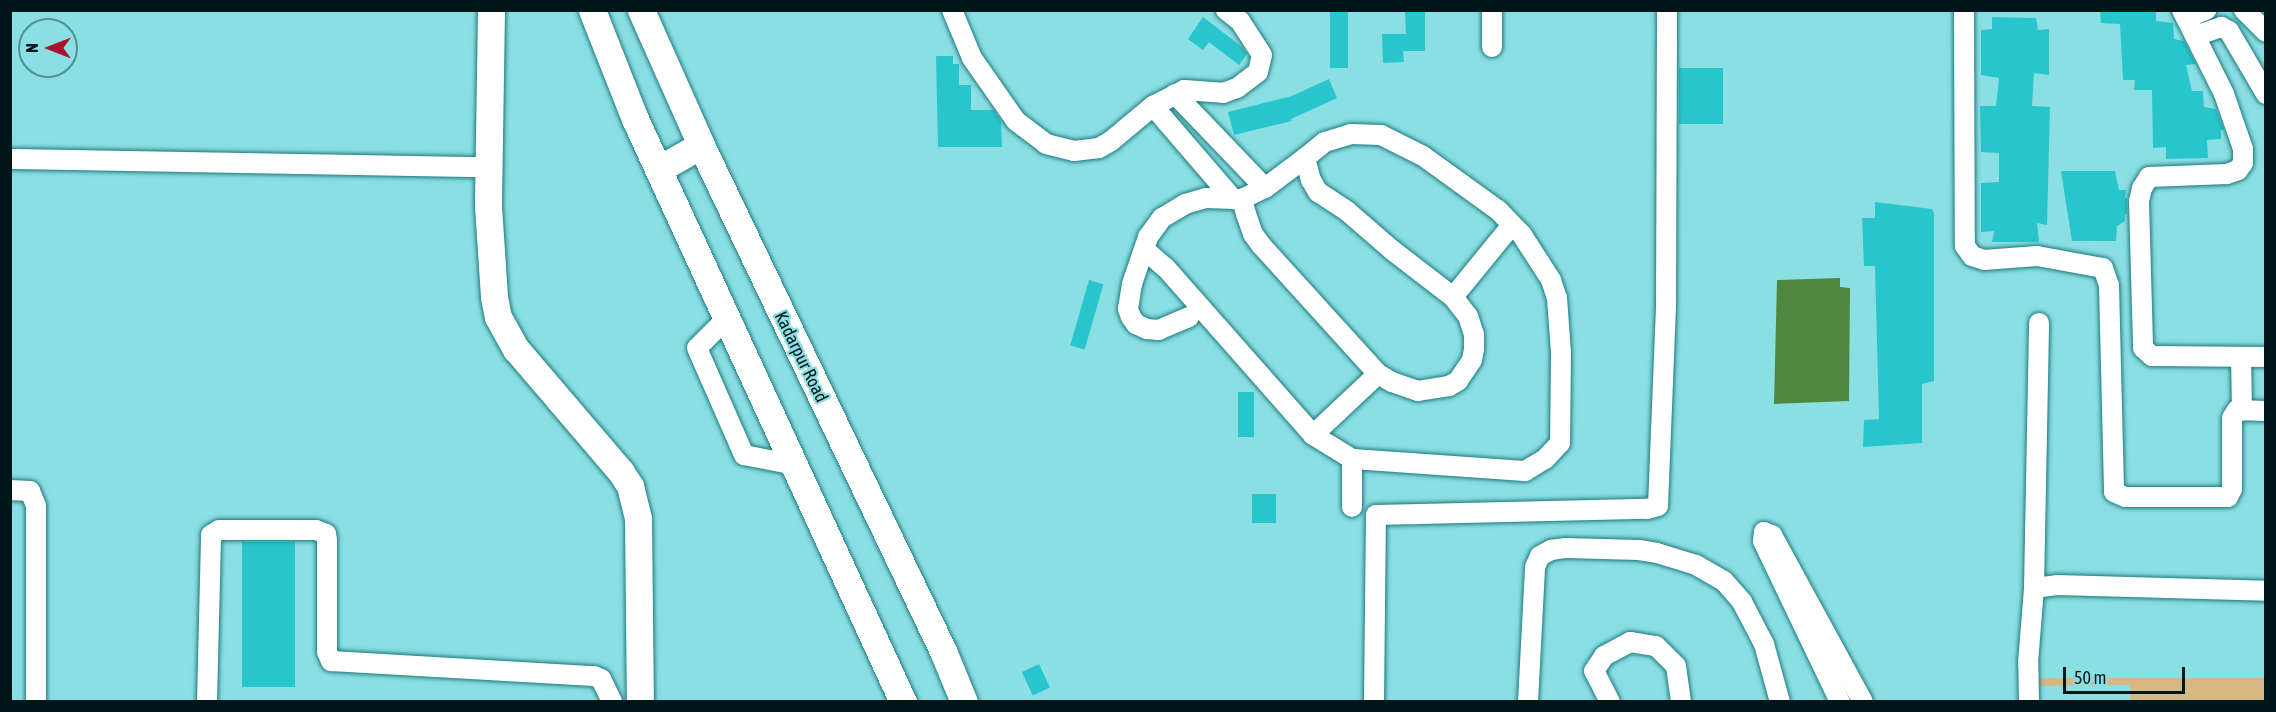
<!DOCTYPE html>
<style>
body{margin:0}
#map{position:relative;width:2276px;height:712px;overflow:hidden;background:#8adfe3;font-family:"Asap Condensed",sans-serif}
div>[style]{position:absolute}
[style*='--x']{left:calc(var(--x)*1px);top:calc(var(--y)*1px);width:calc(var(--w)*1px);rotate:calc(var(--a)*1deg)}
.green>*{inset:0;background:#d7b885}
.water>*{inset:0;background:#4e883f}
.building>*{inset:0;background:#29c5cc;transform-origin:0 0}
.roads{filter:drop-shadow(0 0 2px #1c7a7e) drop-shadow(0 0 2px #1c7a7e)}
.street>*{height:20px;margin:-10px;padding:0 10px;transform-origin:10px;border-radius:10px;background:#fff}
.secondary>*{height:27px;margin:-13.5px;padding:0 13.5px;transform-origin:13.5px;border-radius:13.5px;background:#fff}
span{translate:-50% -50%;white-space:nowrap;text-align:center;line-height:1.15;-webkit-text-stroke:4.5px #8adfe3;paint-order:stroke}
.street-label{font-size:18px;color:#001618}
.frame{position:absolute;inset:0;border:12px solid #001618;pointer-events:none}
.north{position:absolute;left:18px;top:18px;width:60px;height:60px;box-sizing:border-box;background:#8adfe3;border:2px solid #538f92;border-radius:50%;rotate:270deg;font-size:16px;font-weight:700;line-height:24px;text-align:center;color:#001618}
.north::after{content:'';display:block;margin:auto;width:21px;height:27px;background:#aa132f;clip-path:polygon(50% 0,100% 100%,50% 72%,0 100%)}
.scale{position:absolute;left:2063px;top:667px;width:122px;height:27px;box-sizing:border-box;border:3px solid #001618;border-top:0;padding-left:8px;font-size:18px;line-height:21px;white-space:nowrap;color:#001618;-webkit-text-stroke:4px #8adfe3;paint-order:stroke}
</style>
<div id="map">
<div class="green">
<i style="clip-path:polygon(2033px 678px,2265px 678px,2265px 701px,2130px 701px,2130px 685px,2033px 686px)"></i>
</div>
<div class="water">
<i style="clip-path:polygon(1840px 278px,1840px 287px,1850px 288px,1849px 401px,1774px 404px,1777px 280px)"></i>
</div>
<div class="building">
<i style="left:1330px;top:10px;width:18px;height:58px"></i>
<i style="clip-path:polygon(2100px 10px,2156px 10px,2156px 21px,2173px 23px,2174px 39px,2184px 41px,2196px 64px,2186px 65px,2192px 91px,2203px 91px,2204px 107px,2216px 109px,2224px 130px,2221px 130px,2221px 139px,2207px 140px,2208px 158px,2166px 159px,2166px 147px,2153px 148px,2152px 90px,2134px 90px,2135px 80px,2123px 80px,2120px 24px,2101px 23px)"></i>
<i style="clip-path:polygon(1405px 12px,1425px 12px,1425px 51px,1403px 51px,1404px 62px,1383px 63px,1382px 34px,1406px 34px)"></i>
<i style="clip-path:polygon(1203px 17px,1242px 47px,1247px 54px,1239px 65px,1209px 42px,1203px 50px,1188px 39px)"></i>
<i style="clip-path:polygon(1992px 17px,2036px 18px,2038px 30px,2049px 29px,2049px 75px,2034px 73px,2032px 106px,2050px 107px,2047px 225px,2037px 223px,2039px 242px,1992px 242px,1994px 231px,1981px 232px,1981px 183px,1999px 182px,1999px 153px,1981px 152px,1980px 106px,1996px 106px,1999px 78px,1981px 75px,1981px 30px,1992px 29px)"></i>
<i style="clip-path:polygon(936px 56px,953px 56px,953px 64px,959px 64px,959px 85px,971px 85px,971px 110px,994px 110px,1001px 121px,1002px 147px,938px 147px)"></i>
<i style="left:1679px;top:68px;width:44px;height:56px"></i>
<i style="clip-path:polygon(1329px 79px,1337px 98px,1291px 119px,1292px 121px,1234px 135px,1228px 112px,1292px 96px)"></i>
<i style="clip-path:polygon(2061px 171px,2115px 171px,2119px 190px,2126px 190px,2125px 198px,2127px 198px,2127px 214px,2125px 214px,2125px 221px,2117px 226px,2116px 241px,2072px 241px)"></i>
<i style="clip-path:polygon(1875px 202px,1932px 209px,1934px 213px,1934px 381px,1922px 384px,1922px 443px,1863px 447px,1864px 420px,1879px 419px,1875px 266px,1864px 266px,1862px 218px,1875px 218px)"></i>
<i style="left:1089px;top:280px;width:15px;height:68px;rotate:16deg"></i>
<i style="left:1238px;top:392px;width:16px;height:45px"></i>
<i style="left:1252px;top:494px;width:24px;height:29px"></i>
<i style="left:242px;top:542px;width:53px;height:145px"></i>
<i style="left:1039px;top:664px;width:26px;height:19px;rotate:65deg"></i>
</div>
<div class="roads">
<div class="street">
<i style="--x:952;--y:10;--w:52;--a:67.4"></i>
<i style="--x:972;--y:58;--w:77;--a:55.1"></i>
<i style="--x:1016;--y:121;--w:38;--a:37"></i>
<i style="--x:1046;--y:144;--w:29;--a:14"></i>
<i style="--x:1074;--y:151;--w:25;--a:-7"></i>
<i style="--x:1099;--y:148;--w:14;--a:-30"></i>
<i style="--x:1111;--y:141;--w:55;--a:-39.8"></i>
<i style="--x:1153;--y:106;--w:35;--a:-27"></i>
<i style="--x:1184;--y:90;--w:39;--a:4"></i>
<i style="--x:1223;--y:93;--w:15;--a:-20"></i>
<i style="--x:1237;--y:88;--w:26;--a:-37"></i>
<i style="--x:1258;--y:72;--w:17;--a:-77"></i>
<i style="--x:1262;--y:55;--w:40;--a:-122.9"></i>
<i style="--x:1240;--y:21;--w:18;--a:-142"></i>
<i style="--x:1492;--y:10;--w:37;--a:90"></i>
<i style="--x:1964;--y:10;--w:236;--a:89.8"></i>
<i style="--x:1965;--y:246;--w:12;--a:55"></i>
<i style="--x:1972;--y:256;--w:13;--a:18"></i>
<i style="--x:1984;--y:260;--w:53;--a:-4.3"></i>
<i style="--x:2037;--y:256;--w:67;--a:10.3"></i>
<i style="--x:2103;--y:268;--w:18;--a:71"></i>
<i style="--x:2109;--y:285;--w:207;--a:88.6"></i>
<i style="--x:2114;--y:492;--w:12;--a:24"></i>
<i style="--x:2125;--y:497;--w:103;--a:0"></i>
<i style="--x:2228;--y:497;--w:9;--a:-63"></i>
<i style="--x:2232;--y:489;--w:71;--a:-90"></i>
<i style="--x:2232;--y:418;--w:9;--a:-58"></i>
<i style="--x:2237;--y:410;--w:29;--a:2"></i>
<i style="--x:2182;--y:10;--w:94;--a:63.4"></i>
<i style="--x:2224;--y:94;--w:58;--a:70.9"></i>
<i style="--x:2243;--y:149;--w:14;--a:90"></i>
<i style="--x:2243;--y:163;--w:9;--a:126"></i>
<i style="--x:2238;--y:170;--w:12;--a:160"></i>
<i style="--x:2227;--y:174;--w:78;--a:177.8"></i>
<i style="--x:2149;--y:177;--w:13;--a:122"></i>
<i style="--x:2142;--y:188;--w:13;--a:103"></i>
<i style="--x:2139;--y:201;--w:147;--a:88.4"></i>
<i style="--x:2143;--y:348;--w:12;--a:42"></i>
<i style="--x:2152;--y:356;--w:114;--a:0.5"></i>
<i style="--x:2244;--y:10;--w:31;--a:45"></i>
<i style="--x:2186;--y:18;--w:22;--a:-22"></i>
<i style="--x:2195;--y:36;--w:28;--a:-19"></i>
<i style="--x:2221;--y:27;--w:9;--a:27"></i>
<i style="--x:2229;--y:31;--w:73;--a:59.6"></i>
<i style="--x:1175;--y:94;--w:130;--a:46.2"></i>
<i style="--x:1153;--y:106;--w:123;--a:49.3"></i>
<i style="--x:1305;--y:158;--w:23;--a:75"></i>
<i style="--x:1311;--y:180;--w:14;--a:60"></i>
<i style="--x:1318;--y:192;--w:35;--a:33"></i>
<i style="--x:1347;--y:211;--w:60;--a:40.9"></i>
<i style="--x:1392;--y:250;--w:77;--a:37.6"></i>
<i style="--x:1453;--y:297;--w:24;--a:52"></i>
<i style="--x:1468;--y:316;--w:19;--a:72"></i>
<i style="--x:1474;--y:334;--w:15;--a:90"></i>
<i style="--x:1474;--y:349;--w:11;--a:100"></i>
<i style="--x:1472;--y:360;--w:25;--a:124"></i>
<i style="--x:1458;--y:381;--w:10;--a:151"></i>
<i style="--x:1449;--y:386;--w:31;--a:171"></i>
<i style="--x:1418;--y:391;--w:28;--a:-161"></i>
<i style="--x:1392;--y:382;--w:16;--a:-150"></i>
<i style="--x:1378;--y:374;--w:174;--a:-132.2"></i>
<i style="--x:1261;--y:245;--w:14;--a:-126"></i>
<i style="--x:1253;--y:234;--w:21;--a:-109"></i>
<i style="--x:1246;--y:214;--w:16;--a:-105"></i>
<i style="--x:1242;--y:199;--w:25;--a:-26"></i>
<i style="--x:1265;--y:188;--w:50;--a:-36.9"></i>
<i style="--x:1305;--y:158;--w:26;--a:-39"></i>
<i style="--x:1325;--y:142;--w:27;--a:-17"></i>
<i style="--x:1351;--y:134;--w:30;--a:2"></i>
<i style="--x:1381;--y:135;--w:47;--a:26.6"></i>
<i style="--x:1423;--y:156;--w:92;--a:35.8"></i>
<i style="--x:1498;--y:210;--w:35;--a:46"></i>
<i style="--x:1522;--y:235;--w:54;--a:57.2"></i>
<i style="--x:1551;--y:280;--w:19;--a:72"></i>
<i style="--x:1557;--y:298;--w:55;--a:85.8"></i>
<i style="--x:1561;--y:353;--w:90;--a:90.6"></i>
<i style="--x:1560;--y:443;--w:22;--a:133"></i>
<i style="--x:1545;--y:459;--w:23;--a:149"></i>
<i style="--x:1525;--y:471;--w:173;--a:-176"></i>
<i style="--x:10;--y:159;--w:478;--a:1"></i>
<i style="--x:1145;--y:250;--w:28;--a:41"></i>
<i style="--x:1166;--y:268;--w:222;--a:48.6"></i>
<i style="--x:1313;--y:435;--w:46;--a:31.6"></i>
<i style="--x:1352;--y:459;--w:48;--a:90"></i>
<i style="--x:1453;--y:297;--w:93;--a:-50.7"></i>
<i style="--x:1189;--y:317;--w:33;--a:157"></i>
<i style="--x:1159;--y:330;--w:12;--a:-175"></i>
<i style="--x:1147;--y:329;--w:12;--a:-156"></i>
<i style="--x:1136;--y:324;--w:9;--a:-126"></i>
<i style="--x:1131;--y:317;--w:9;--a:-111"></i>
<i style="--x:1128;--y:309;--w:25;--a:-81"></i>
<i style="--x:1132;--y:284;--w:50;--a:-71.2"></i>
<i style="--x:1148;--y:237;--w:24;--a:-54"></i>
<i style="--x:1162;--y:218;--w:27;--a:-31"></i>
<i style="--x:1185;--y:204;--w:22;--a:-16"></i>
<i style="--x:1206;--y:198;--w:36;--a:2"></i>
<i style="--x:727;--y:318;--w:42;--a:135"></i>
<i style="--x:697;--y:348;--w:117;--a:66.3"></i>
<i style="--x:744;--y:455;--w:52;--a:11.1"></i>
<i style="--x:2241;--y:357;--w:54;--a:88.9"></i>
<i style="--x:1313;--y:435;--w:89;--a:-43.2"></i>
<i style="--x:10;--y:490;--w:20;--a:3"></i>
<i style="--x:30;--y:491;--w:16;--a:68"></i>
<i style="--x:36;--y:506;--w:196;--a:90"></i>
<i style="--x:2034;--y:588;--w:265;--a:-88.9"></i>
<i style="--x:207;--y:702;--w:167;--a:-88.6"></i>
<i style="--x:211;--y:535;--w:9;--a:-32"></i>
<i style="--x:219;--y:530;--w:97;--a:0"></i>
<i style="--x:316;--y:530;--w:11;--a:22"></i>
<i style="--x:326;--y:534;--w:6;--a:81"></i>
<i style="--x:327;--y:540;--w:112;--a:90"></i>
<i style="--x:327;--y:652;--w:10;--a:66"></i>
<i style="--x:331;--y:661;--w:263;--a:3.3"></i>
<i style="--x:594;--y:676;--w:8;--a:23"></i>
<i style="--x:601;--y:679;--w:25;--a:64"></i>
<i style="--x:1374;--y:702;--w:187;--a:-89.4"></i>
<i style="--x:1376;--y:515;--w:271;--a:-1.3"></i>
<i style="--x:1647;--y:509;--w:11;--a:-15"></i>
<i style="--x:1658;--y:506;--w:200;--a:-87.7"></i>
<i style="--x:1666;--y:306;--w:296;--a:-89.8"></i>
<i style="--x:1528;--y:702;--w:135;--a:-87"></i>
<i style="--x:1535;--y:567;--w:12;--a:-66"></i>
<i style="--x:1540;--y:556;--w:13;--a:-29"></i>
<i style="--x:1551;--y:550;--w:15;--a:-8"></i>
<i style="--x:1566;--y:548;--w:73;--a:1.6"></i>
<i style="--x:1639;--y:550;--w:18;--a:9"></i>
<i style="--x:1657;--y:553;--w:41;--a:17.1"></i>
<i style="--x:1696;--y:565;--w:32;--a:30"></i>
<i style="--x:1724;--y:581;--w:28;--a:49"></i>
<i style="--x:1742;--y:602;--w:47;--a:62.4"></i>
<i style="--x:1764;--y:644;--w:60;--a:74.6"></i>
<i style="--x:1610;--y:702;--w:35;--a:-117"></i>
<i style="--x:1594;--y:671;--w:18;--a:-56"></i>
<i style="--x:1604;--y:656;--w:30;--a:-28"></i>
<i style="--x:1630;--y:642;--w:26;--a:9"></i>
<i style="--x:1656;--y:646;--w:28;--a:45"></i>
<i style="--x:1676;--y:666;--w:36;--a:82"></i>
<i style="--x:1840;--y:702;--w:178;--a:-115.6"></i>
<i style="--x:1763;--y:541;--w:9;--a:-84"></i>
<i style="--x:1764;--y:532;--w:9;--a:21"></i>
<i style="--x:1772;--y:535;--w:190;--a:61.4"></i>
<i style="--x:2029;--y:702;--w:39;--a:-91"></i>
<i style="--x:2028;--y:663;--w:75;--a:-85.4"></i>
<i style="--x:2034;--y:588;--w:23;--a:-7"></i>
<i style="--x:2057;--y:585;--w:209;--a:1.6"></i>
</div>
<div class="secondary">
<i style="--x:491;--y:10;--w:196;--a:90.9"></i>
<i style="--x:488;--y:206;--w:91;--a:86.2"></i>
<i style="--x:494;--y:297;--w:20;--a:79"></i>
<i style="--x:498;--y:317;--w:37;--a:61"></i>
<i style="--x:516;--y:349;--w:162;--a:49.5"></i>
<i style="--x:621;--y:472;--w:17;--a:57"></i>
<i style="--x:630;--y:486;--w:34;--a:76"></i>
<i style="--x:638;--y:519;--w:183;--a:89.4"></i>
<i style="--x:592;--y:10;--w:117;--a:68.5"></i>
<i style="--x:635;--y:119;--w:642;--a:65.31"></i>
<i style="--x:641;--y:10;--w:148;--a:66"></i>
<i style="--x:701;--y:145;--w:561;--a:64.44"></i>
<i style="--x:943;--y:651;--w:55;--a:67.6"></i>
<i style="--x:659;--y:169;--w:48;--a:-29.7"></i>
</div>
</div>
<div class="street-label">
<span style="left:801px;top:357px;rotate:64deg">Kadarpur Road</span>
</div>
<div class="frame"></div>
<div class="north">N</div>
<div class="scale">50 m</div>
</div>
